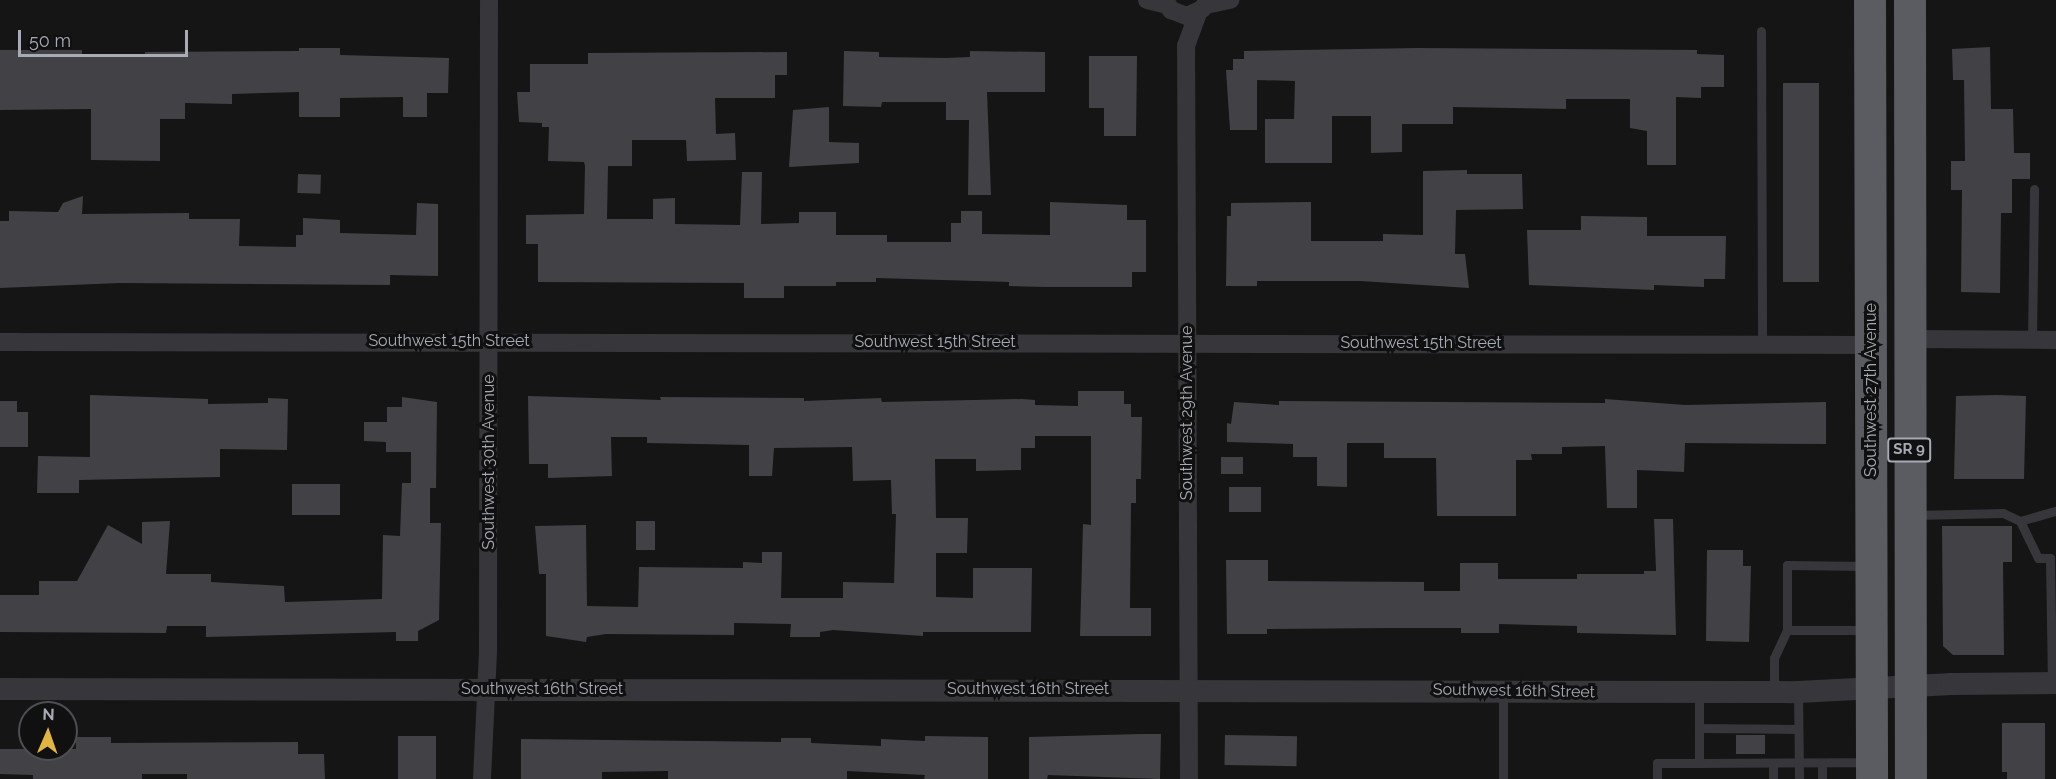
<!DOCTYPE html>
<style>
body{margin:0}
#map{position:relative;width:2056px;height:779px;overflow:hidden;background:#151516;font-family:Raleway,sans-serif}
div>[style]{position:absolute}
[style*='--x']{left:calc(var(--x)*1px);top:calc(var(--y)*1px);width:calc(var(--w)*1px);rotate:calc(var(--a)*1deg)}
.building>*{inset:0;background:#424246;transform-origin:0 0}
.service>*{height:9px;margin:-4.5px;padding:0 4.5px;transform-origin:4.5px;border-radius:4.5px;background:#36363b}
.minor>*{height:18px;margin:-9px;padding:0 9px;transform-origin:9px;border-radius:9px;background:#36363b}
.tertiary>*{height:22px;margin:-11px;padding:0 11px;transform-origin:11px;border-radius:11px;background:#36363b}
.trunk>*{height:32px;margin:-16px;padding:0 16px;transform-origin:16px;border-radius:16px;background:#5a5c62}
span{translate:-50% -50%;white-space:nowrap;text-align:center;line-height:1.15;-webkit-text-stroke:6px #101011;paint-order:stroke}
.shield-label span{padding:2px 4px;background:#101011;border:2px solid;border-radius:4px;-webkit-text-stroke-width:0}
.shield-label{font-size:15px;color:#a8abb5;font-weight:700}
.street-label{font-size:16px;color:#a8abb5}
.north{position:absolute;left:18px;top:701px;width:60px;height:60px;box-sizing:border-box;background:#101011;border:2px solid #4d4e53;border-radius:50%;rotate:2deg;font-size:16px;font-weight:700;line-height:24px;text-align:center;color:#a8abb5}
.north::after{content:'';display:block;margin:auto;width:21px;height:27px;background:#e1b542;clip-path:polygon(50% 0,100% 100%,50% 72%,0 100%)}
.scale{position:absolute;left:18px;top:30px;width:170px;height:27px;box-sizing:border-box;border:3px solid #a8abb5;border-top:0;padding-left:8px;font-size:18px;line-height:21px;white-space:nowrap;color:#a8abb5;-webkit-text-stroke:4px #101011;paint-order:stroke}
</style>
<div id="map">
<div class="building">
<i style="clip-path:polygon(1990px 47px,1991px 109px,2013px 109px,2014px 153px,2030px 153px,2030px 179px,2012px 179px,2012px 213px,2001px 213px,2000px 293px,1961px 292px,1962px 190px,1951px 190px,1951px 161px,1965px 161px,1964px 80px,1953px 80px,1952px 49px)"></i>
<i style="clip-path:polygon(299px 48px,340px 48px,340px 55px,449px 58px,448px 93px,427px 93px,427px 117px,403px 117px,403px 97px,340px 98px,340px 117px,299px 117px,299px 92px,232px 94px,232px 104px,185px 103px,185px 119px,160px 119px,160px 161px,91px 160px,91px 109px,0 110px,0 50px,82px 50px,82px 54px,145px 55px,145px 52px,299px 51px)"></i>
<i style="clip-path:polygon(1417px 48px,1697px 50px,1697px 54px,1724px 55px,1724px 87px,1701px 87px,1701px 98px,1676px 97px,1676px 165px,1647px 165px,1647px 131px,1630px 128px,1630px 99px,1566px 99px,1566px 109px,1453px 107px,1453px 124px,1402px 124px,1402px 152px,1371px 153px,1371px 116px,1332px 116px,1332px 163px,1265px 163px,1265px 119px,1294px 119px,1295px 81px,1257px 80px,1257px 130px,1230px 130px,1226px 70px,1233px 70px,1233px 59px,1244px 59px,1244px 51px)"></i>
<i style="clip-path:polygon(844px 51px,879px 52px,879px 57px,946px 58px,970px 57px,970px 51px,1045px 52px,1045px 92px,987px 92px,991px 195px,968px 195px,969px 120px,946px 120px,946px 102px,882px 102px,881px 107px,843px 106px)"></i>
<i style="clip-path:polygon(787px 52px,787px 75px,775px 75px,775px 98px,715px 98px,716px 134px,735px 133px,736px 160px,687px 161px,686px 140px,632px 140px,632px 166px,608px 166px,607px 219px,653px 219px,653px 199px,675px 198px,675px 224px,740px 225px,742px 172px,762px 172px,761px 224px,799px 223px,799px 212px,836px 212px,836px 235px,887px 235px,887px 242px,951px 242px,951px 223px,961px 223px,961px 211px,982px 211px,982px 234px,1050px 235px,1050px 202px,1127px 205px,1127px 220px,1146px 220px,1146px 272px,1132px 272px,1132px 287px,1046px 287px,1009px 286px,1009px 282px,876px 278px,876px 282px,836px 282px,836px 286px,784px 286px,784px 298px,744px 298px,744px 283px,538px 282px,538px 244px,526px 244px,526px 215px,584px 214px,585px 166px,584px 162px,548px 161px,549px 127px,542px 127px,542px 123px,519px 122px,517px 92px,530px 92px,530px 64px,588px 64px,588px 53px)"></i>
<i style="clip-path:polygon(1089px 56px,1137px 56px,1136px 136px,1104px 136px,1104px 108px,1089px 108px)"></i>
<i style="left:1783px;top:83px;width:36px;height:199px"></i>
<i style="clip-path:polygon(829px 107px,829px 142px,859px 143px,859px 163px,789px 167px,793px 110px)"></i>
<i style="clip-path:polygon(1467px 170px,1467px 174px,1522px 174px,1523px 209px,1456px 210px,1455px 254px,1465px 254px,1469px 288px,1360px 281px,1257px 281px,1257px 286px,1226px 286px,1227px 216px,1231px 216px,1231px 203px,1311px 202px,1311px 241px,1383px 241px,1383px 234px,1423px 235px,1423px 171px)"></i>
<i style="left:298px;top:174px;width:23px;height:19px;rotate:2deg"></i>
<i style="clip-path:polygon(83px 196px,82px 214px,189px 213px,189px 219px,240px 219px,239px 246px,296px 247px,296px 235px,303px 235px,303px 218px,340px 220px,340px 233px,416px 235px,417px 203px,438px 204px,438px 276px,390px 275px,390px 285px,119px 283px,0 288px,0 221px,9px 221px,9px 211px,58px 212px,63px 203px)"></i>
<i style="clip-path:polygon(1581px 216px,1647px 217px,1647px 236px,1726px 236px,1725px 279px,1704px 279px,1704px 287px,1654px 285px,1654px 290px,1529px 285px,1527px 230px,1581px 230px)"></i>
<i style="clip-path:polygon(1078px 391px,1124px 391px,1124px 404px,1131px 404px,1131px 417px,1142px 417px,1141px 479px,1136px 479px,1136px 503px,1131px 503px,1130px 608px,1151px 608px,1151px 636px,1080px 636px,1083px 524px,1091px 525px,1091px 436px,1035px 436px,1035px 448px,1021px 448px,1021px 470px,976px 471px,976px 459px,935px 459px,936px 518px,968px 518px,967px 553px,936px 553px,936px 597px,973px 598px,973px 568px,1032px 568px,1031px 632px,923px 632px,923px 636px,833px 630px,820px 632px,820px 637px,790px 637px,791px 624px,734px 623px,734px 635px,606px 634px,587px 637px,586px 642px,546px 636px,546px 574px,539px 574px,535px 526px,586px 525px,587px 606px,638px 607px,639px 567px,743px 568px,743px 562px,762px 563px,762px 552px,782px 552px,781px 598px,843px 598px,843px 582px,894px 583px,896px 514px,892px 514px,891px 480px,853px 481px,852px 447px,774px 448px,772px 476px,749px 476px,749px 445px,647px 443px,647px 437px,611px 437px,612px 476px,548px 478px,548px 464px,529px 464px,528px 396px,661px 400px,660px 397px,804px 398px,804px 401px,881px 398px,882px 402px,1022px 399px,1035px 400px,1035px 405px,1078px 406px)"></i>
<i style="clip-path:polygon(90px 395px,208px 399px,208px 404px,268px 403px,268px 398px,288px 399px,287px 450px,220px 449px,220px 477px,79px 480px,79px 493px,37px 493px,38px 456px,90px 457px)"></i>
<i style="clip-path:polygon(1997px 395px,2026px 396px,2024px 479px,1954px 479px,1956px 396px)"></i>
<i style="clip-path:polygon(402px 397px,437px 402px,436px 488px,430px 488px,430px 523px,441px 523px,439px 620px,418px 631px,418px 641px,396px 641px,396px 632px,206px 637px,206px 626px,167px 626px,166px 633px,0 632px,0 595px,39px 595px,39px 581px,77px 581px,108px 525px,142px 544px,142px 522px,170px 521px,166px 574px,211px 574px,211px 582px,284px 586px,285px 602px,382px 599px,383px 535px,400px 536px,402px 483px,411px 483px,411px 452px,386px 452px,386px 442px,364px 441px,364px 422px,387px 422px,387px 407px,402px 407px)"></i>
<i style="clip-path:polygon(1605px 399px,1685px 405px,1826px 402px,1826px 444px,1685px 443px,1684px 472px,1637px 470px,1637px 508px,1607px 508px,1605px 446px,1562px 447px,1562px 454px,1531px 454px,1532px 460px,1516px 460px,1516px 516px,1437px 516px,1436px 458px,1384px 458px,1384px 443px,1347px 443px,1347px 487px,1317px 486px,1317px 457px,1293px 457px,1293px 444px,1227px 442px,1227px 423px,1231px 424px,1234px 402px,1279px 405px,1279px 401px,1605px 403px)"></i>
<i style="clip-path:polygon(0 401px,17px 401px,17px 412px,28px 412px,28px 447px,0 447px)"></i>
<i style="left:1221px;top:457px;width:22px;height:17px"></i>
<i style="left:292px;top:484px;width:48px;height:31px"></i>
<i style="left:1229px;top:487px;width:32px;height:25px"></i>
<i style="clip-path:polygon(1654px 519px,1673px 519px,1676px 635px,1577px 633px,1577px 626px,1499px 624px,1499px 633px,1461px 633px,1461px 628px,1388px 628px,1267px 629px,1267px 634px,1227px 634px,1226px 560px,1268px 560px,1268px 581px,1424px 582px,1424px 591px,1460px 591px,1460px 563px,1498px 563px,1498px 579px,1577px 579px,1577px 574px,1644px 574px,1644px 571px,1656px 571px)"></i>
<i style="left:636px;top:521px;width:19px;height:29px"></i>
<i style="clip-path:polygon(1942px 526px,2012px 526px,2012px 562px,2003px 562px,2004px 655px,1953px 655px,1943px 646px)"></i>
<i style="clip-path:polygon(1707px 550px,1743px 550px,1743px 566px,1751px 566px,1749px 642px,1706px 641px)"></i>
<i style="clip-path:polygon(2002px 723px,2045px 723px,2045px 779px,2007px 779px,2007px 772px,2002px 772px)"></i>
<i style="clip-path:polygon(1141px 734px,1161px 734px,1160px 779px,1048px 775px,1047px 779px,1029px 779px,1029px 737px)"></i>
<i style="left:1225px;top:735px;width:72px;height:30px;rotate:1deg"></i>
<i style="left:1736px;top:735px;width:29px;height:19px"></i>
<i style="left:398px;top:736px;width:38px;height:43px"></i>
<i style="clip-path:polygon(925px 736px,988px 737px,988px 779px,924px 779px,925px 775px,847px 771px,847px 779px,668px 779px,668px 771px,602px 772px,602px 779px,521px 779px,521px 739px,781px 742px,781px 738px,811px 738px,811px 743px,881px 746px,881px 739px,925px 741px)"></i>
<i style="clip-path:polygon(76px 737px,111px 737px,111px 743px,298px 742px,298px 754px,324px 754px,325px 779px,187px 779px,187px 774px,142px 774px,142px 779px,33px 779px,33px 775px,0 774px,0 749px,76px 749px)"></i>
</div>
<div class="service">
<i style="--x:1761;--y:31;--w:314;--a:89.8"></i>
<i style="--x:2032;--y:340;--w:151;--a:-89.2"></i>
<i style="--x:1915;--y:515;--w:88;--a:-1.3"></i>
<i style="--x:2003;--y:513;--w:19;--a:25"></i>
<i style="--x:2020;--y:521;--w:41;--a:64.1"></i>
<i style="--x:2038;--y:558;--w:12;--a:0"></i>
<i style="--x:2050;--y:558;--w:125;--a:89.1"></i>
<i style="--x:2020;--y:521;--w:37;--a:-16"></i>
<i style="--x:1787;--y:630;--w:79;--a:0"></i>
<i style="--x:1699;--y:692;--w:71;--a:90"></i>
<i style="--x:1699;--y:763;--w:167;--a:-0.3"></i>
<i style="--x:1774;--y:692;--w:34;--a:-90"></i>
<i style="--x:1774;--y:658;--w:31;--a:-65"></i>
<i style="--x:1787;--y:630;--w:65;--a:-90"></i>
<i style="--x:1787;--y:565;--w:80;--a:0.7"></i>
<i style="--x:1798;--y:692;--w:87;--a:89.3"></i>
<i style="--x:1699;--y:728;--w:99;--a:0.6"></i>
<i style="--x:1773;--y:763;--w:16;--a:90"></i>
<i style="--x:1503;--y:779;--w:88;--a:-90"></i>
<i style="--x:1657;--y:779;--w:16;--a:-90"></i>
<i style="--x:1657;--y:763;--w:42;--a:0"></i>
<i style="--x:1822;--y:779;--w:16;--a:-90"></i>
</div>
<div class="minor">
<i style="--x:1147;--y:0;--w:21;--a:14"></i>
<i style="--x:1165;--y:0;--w:12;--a:59"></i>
<i style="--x:1171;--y:10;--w:17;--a:21"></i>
<i style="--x:1187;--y:16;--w:17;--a:-25"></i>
<i style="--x:1202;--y:9;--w:11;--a:-56"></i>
<i style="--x:1206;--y:5;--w:25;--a:-12"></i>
<i style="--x:1910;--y:339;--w:146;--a:0.4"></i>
<i style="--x:0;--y:342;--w:1871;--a:0.09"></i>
<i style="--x:482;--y:779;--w:129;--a:-87.3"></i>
<i style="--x:488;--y:650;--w:650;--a:-89.91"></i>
<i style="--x:1189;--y:779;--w:733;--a:-90.23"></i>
<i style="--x:1186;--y:46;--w:35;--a:-70"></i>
</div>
<div class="tertiary">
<i style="--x:0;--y:689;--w:1798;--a:0.1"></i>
<i style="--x:1798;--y:692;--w:154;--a:-3"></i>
<i style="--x:1952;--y:684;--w:104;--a:-0.6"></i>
</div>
<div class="trunk">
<i style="--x:1870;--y:0;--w:779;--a:89.85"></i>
<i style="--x:1910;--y:0;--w:779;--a:89.93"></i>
</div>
<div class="shield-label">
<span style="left:1909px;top:450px">SR 9</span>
</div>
<div class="street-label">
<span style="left:449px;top:341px">Southwest 15th Street</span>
<span style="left:935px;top:342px">Southwest 15th Street</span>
<span style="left:1421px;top:343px">Southwest 15th Street</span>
<span style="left:1871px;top:390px;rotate:-90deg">Southwest 27th Avenue</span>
<span style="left:1187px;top:413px;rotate:-90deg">Southwest 29th Avenue</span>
<span style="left:489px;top:462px;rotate:-90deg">Southwest 30th Avenue</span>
<span style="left:542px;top:689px">Southwest 16th Street</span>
<span style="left:1028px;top:689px">Southwest 16th Street</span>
<span style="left:1514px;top:691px;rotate:1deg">Southwest 16th Street</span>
</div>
<div class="north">N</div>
<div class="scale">50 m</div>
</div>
